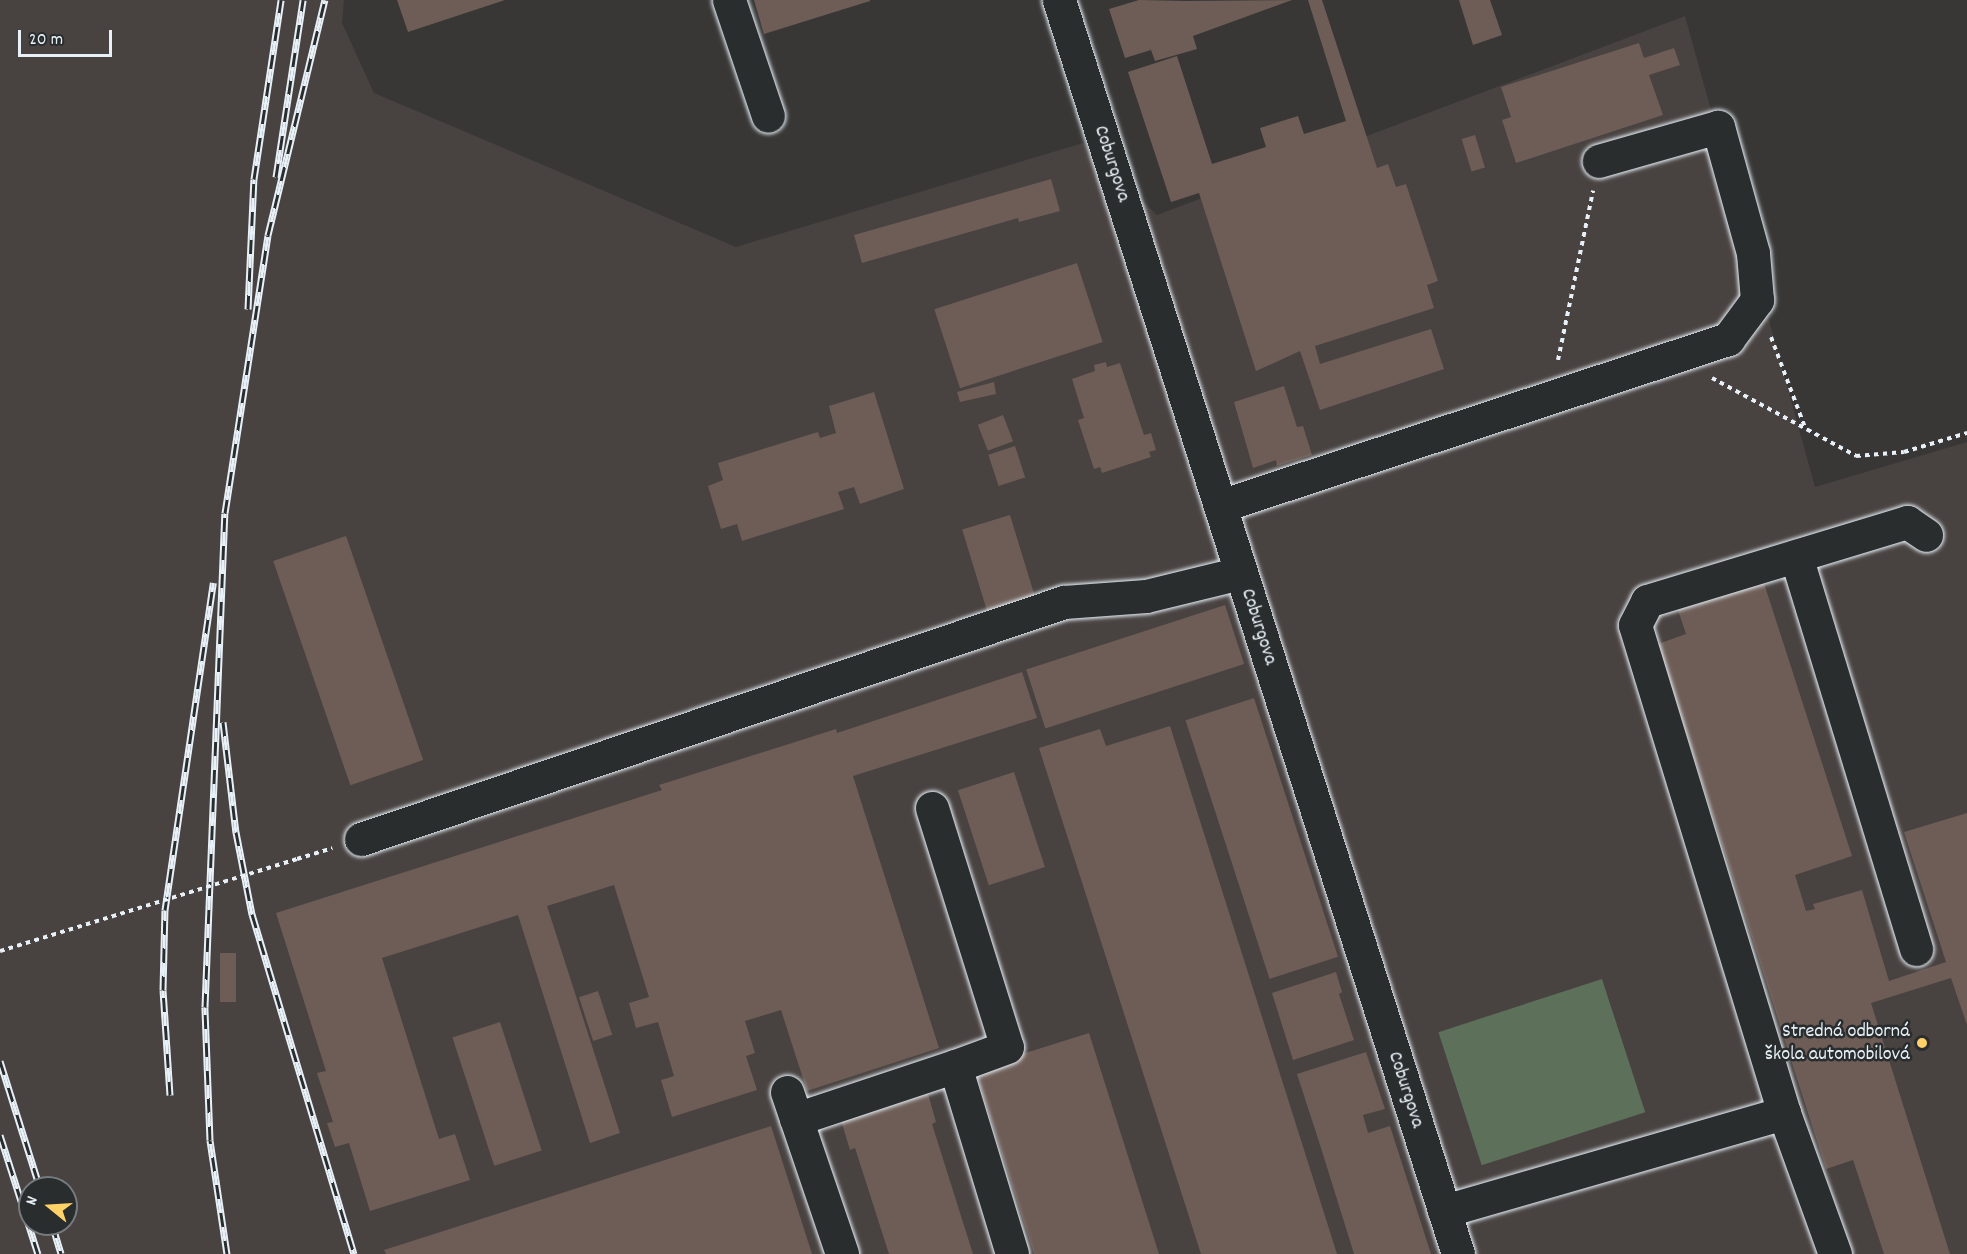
<!DOCTYPE html>
<meta charset="utf-8">
<style>
body{margin:0}
#map{position:relative;width:1967px;height:1254px;overflow:hidden;background:#383736;font-family:Dekko,sans-serif}
div>[style]{position:absolute}
[style*='--x']{left:calc(var(--x)*1px);top:calc(var(--y)*1px);width:calc(var(--w)*1px);rotate:calc(var(--a)*1deg)}
.built>*{inset:0;background:#484240}
.green>*{inset:0;background:#5c705a;transform-origin:0 0}
.building>*{inset:0;background:#6e5d56;transform-origin:0 0}
.path>*{height:4px;margin-top:-2px;transform-origin:0;background:repeating-linear-gradient(90deg,#e8f1f8 0 4.5px,transparent 0 9px)}
.roads{filter:drop-shadow(0 0 2px #e8f1f8) drop-shadow(0 0 2px #e8f1f8)}
.minor>*{height:33px;margin:-16.5px;padding:0 16.5px;transform-origin:16.5px;border-radius:16.5px;background:#2a2d2e}
.rail>*{height:7px;margin-top:-3.5px;transform-origin:0;background:repeating-linear-gradient(90deg,#2a2d2e 0 14px,#e8f1f8 0 28px);box-sizing:border-box;border-block:2px solid #e8f1f8}
.path-bridge>*{height:4px;margin-top:-2px;transform-origin:0;background:repeating-linear-gradient(90deg,#e8f1f8 0 4.5px,transparent 0 9px)}
.dots>*{width:16px;height:16px;translate:-50% -50%;box-sizing:border-box;border:3px solid #2a2d2e;border-radius:50%}
span{translate:-50% -50%;white-space:nowrap;text-align:center;line-height:1.15;-webkit-text-stroke:5px #2a2d2e;paint-order:stroke}
.street-label{font-size:20px;color:#e8f1f8}
.poi-label{font-size:20px;color:#e8f1f8}
.right{translate:-100% -50%;text-align:right}
.north{position:absolute;left:18px;top:1176px;width:60px;height:60px;box-sizing:border-box;background:#2a2d2e;border:2px solid #767b7f;border-radius:50%;rotate:288deg;font-size:16px;font-weight:700;line-height:24px;text-align:center;color:#e8f1f8}
.north::after{content:'';display:block;margin:auto;width:21px;height:27px;background:#ffd166;clip-path:polygon(50% 0,100% 100%,50% 72%,0 100%)}
.scale{position:absolute;left:18px;top:30px;width:94px;height:27px;box-sizing:border-box;border:3px solid #e8f1f8;border-top:0;padding-left:8px;font-size:18px;line-height:21px;white-space:nowrap;color:#e8f1f8;-webkit-text-stroke:4px #2a2d2e;paint-order:stroke}
</style>
<div id="map">
<div class="built">
<i style="clip-path:polygon(evenodd,0 0,344px 0,342px 23px,374px 93px,736px 247px,1083px 143px,1157px 215px,1685px 16px,1815px 487px,1967px 442px,1967px 1254px,0 1254px,0 0,30px 1188px,66px 1188px,66px 1224px,30px 1224px,30px 1188px)"></i>
</div>
<div class="green">
<i style="left:1602px;top:979px;width:140px;height:172px;rotate:72deg"></i>
</div>
<div class="building">
<i style="clip-path:polygon(397px 0,505px 0,408px 32px)"></i>
<i style="clip-path:polygon(754px 0,870px 0,870px 1px,764px 34px)"></i>
<i style="clip-path:polygon(1139px 0,1186px 1px,1292px 0,1193px 36px,1197px 49px,1155px 61px,1151px 50px,1125px 58px,1109px 9px)"></i>
<i style="clip-path:polygon(1308px 0,1322px 0,1377px 168px,1388px 164px,1396px 187px,1406px 184px,1438px 281px,1427px 285px,1434px 308px,1315px 346px,1320px 364px,1431px 329px,1444px 369px,1320px 410px,1300px 351px,1256px 371px,1199px 193px,1171px 202px,1128px 72px,1177px 56px,1212px 164px,1266px 147px,1260px 128px,1298px 116px,1304px 134px,1346px 121px)"></i>
<i style="clip-path:polygon(1459px 0,1490px 0,1502px 35px,1473px 45px)"></i>
<i style="clip-path:polygon(1639px 43px,1644px 58px,1674px 48px,1680px 65px,1649px 75px,1663px 115px,1516px 163px,1502px 120px,1511px 117px,1501px 87px)"></i>
<i style="left:1475px;top:135px;width:34px;height:14px;rotate:73deg"></i>
<i style="clip-path:polygon(1051px 179px,1060px 211px,1019px 222px,1018px 218px,862px 263px,854px 235px)"></i>
<i style="left:1077px;top:263px;width:83px;height:150px;rotate:72deg"></i>
<i style="clip-path:polygon(1106px 362px,1107px 367px,1120px 363px,1144px 435px,1151px 433px,1156px 450px,1149px 452px,1151px 457px,1102px 473px,1100px 467px,1094px 469px,1078px 420px,1084px 418px,1072px 379px,1095px 371px,1094px 365px)"></i>
<i style="clip-path:polygon(994px 382px,996px 394px,960px 402px,957px 392px)"></i>
<i style="clip-path:polygon(1284px 386px,1297px 427px,1303px 426px,1312px 455px,1277px 466px,1276px 460px,1253px 468px,1234px 402px)"></i>
<i style="clip-path:polygon(874px 392px,904px 489px,860px 504px,854px 487px,838px 492px,844px 509px,742px 541px,737px 524px,721px 529px,708px 486px,723px 480px,718px 463px,818px 432px,820px 438px,836px 433px,829px 406px)"></i>
<i style="left:1003px;top:415px;width:28px;height:27px;rotate:69deg"></i>
<i style="left:1015px;top:446px;width:33px;height:28px;rotate:72deg"></i>
<i style="left:1010px;top:515px;width:85px;height:50px;rotate:73deg"></i>
<i style="left:346px;top:536px;width:237px;height:77px;rotate:71deg"></i>
<i style="clip-path:polygon(1762px 577px,1852px 856px,1795px 875px,1806px 911px,1815px 909px,1813px 904px,1862px 890px,1889px 981px,1946px 962px,1904px 832px,1967px 813px,1967px 1025px,1951px 978px,1871px 1003px,1950px 1254px,1884px 1254px,1853px 1160px,1826px 1169px,1658px 644px,1686px 634px,1676px 604px)"></i>
<i style="left:1225px;top:605px;width:62px;height:209px;rotate:72deg"></i>
<i style="clip-path:polygon(1022px 672px,1037px 718px,853px 776px,939px 1048px,807px 1091px,781px 1010px,745px 1021px,755px 1053px,746px 1056px,757px 1090px,672px 1117px,661px 1080px,674px 1076px,658px 1022px,636px 1028px,629px 1003px,649px 997px,614px 885px,547px 906px,620px 1133px,590px 1143px,518px 915px,382px 958px,439px 1139px,455px 1134px,470px 1180px,370px 1211px,349px 1143px,335px 1147px,327px 1123px,333px 1122px,317px 1073px,326px 1071px,276px 913px,662px 790px,659px 785px,836px 729px,837px 733px)"></i>
<i style="left:1254px;top:698px;width:272px;height:72px;rotate:72deg"></i>
<i style="clip-path:polygon(1170px 726px,1337px 1254px,1201px 1254px,1039px 748px,1100px 729px,1106px 746px)"></i>
<i style="left:1014px;top:772px;width:100px;height:59px;rotate:72deg"></i>
<i style="left:220px;top:953px;width:16px;height:49px"></i>
<i style="clip-path:polygon(1336px 972px,1342px 992px,1339px 994px,1354px 1040px,1293px 1060px,1272px 993px)"></i>
<i style="left:598px;top:991px;width:46px;height:20px;rotate:72deg"></i>
<i style="left:500px;top:1022px;width:135px;height:50px;rotate:72deg"></i>
<i style="clip-path:polygon(1089px 1033px,1159px 1254px,1034px 1254px,975px 1069px)"></i>
<i style="clip-path:polygon(1366px 1052px,1385px 1109px,1363px 1115px,1368px 1133px,1390px 1126px,1431px 1254px,1354px 1254px,1321px 1148px,1297px 1074px)"></i>
<i style="clip-path:polygon(927px 1090px,936px 1122px,932px 1124px,973px 1254px,889px 1254px,855px 1148px,850px 1150px,840px 1117px)"></i>
<i style="clip-path:polygon(771px 1126px,812px 1254px,386px 1254px,384px 1250px)"></i>
</div>
<div class="path">
<i style="--x:1771;--y:337;--w:99;--a:69.4"></i>
<i style="--x:1558;--y:360;--w:173;--a:-78.3"></i>
<i style="--x:1712;--y:378;--w:164;--a:28.4"></i>
<i style="--x:1856;--y:456;--w:48;--a:-4.8"></i>
<i style="--x:1904;--y:452;--w:66;--a:-16.8"></i>
<i style="--x:297;--y:859;--w:37;--a:-17"></i>
</div>
<div class="roads">
<div class="minor">
<i style="--x:729;--y:0;--w:122;--a:71.4"></i>
<i style="--x:1059;--y:0;--w:1316;--a:72.35"></i>
<i style="--x:1220;--y:506;--w:535;--a:-18.2"></i>
<i style="--x:1728;--y:339;--w:49;--a:-53.4"></i>
<i style="--x:1757;--y:300;--w:47;--a:-94.9"></i>
<i style="--x:1753;--y:253;--w:131;--a:-105.5"></i>
<i style="--x:1718;--y:127;--w:124;--a:164.1"></i>
<i style="--x:1796;--y:556;--w:411;--a:73"></i>
<i style="--x:932;--y:808;--w:250;--a:72.6"></i>
<i style="--x:1007;--y:1047;--w:55;--a:159.9"></i>
<i style="--x:955;--y:1066;--w:196;--a:73.1"></i>
<i style="--x:361;--y:839;--w:742;--a:-18.63"></i>
<i style="--x:1064;--y:602;--w:82;--a:-4.2"></i>
<i style="--x:1146;--y:596;--w:97;--a:-13.7"></i>
<i style="--x:787;--y:1092;--w:171;--a:71.2"></i>
<i style="--x:1784;--y:1113;--w:510;--a:-106.98"></i>
<i style="--x:1635;--y:625;--w:27;--a:-63"></i>
<i style="--x:1647;--y:601;--w:272;--a:-16.9"></i>
<i style="--x:1907;--y:522;--w:23;--a:34"></i>
<i style="--x:796;--y:1119;--w:168;--a:-18.4"></i>
<i style="--x:1444;--y:1211;--w:354;--a:-16.1"></i>
<i style="--x:1784;--y:1113;--w:150;--a:70.1"></i>
</div>
</div>
<div class="rail">
<i style="--x:276;--y:177;--w:179;--a:-81.3"></i>
<i style="--x:248;--y:309;--w:130;--a:-87.4"></i>
<i style="--x:254;--y:179;--w:181;--a:-81.4"></i>
<i style="--x:223;--y:722;--w:111;--a:83.3"></i>
<i style="--x:236;--y:832;--w:84;--a:79"></i>
<i style="--x:252;--y:914;--w:355;--a:73.3"></i>
<i style="--x:0;--y:1061;--w:133;--a:72.5"></i>
<i style="--x:170;--y:1095;--w:105;--a:-93.8"></i>
<i style="--x:163;--y:990;--w:80;--a:-88.6"></i>
<i style="--x:165;--y:910;--w:331;--a:-81.6"></i>
<i style="--x:0;--y:1135;--w:125;--a:72.3"></i>
<i style="--x:52;--y:1224;--w:31;--a:73"></i>
<i style="--x:227;--y:1254;--w:115;--a:-98.5"></i>
<i style="--x:210;--y:1140;--w:133;--a:-92.2"></i>
<i style="--x:205;--y:1007;--w:494;--a:-87.7"></i>
<i style="--x:225;--y:513;--w:281;--a:-81.2"></i>
<i style="--x:268;--y:235;--w:242;--a:-76.4"></i>
</div>
<div class="path-bridge">
<i style="--x:0;--y:951;--w:311;--a:-17.2"></i>
</div>
<div class="dots">
<i style="left:1922px;top:1043px;background:#ffd166"></i>
</div>
<div class="street-label">
<span style="left:1111px;top:164px;rotate:72deg">Coburgova</span>
<span style="left:1258px;top:627px;rotate:72deg">Coburgova</span>
<span style="left:1405px;top:1090px;rotate:72deg">Coburgova</span>
</div>
<div class="poi-label">
<span class="right" style="left:1910px;top:1044px">Stredná odborná<br>škola automobilová</span>
</div>
<div class="north">N</div>
<div class="scale">20 m</div>
</div>
